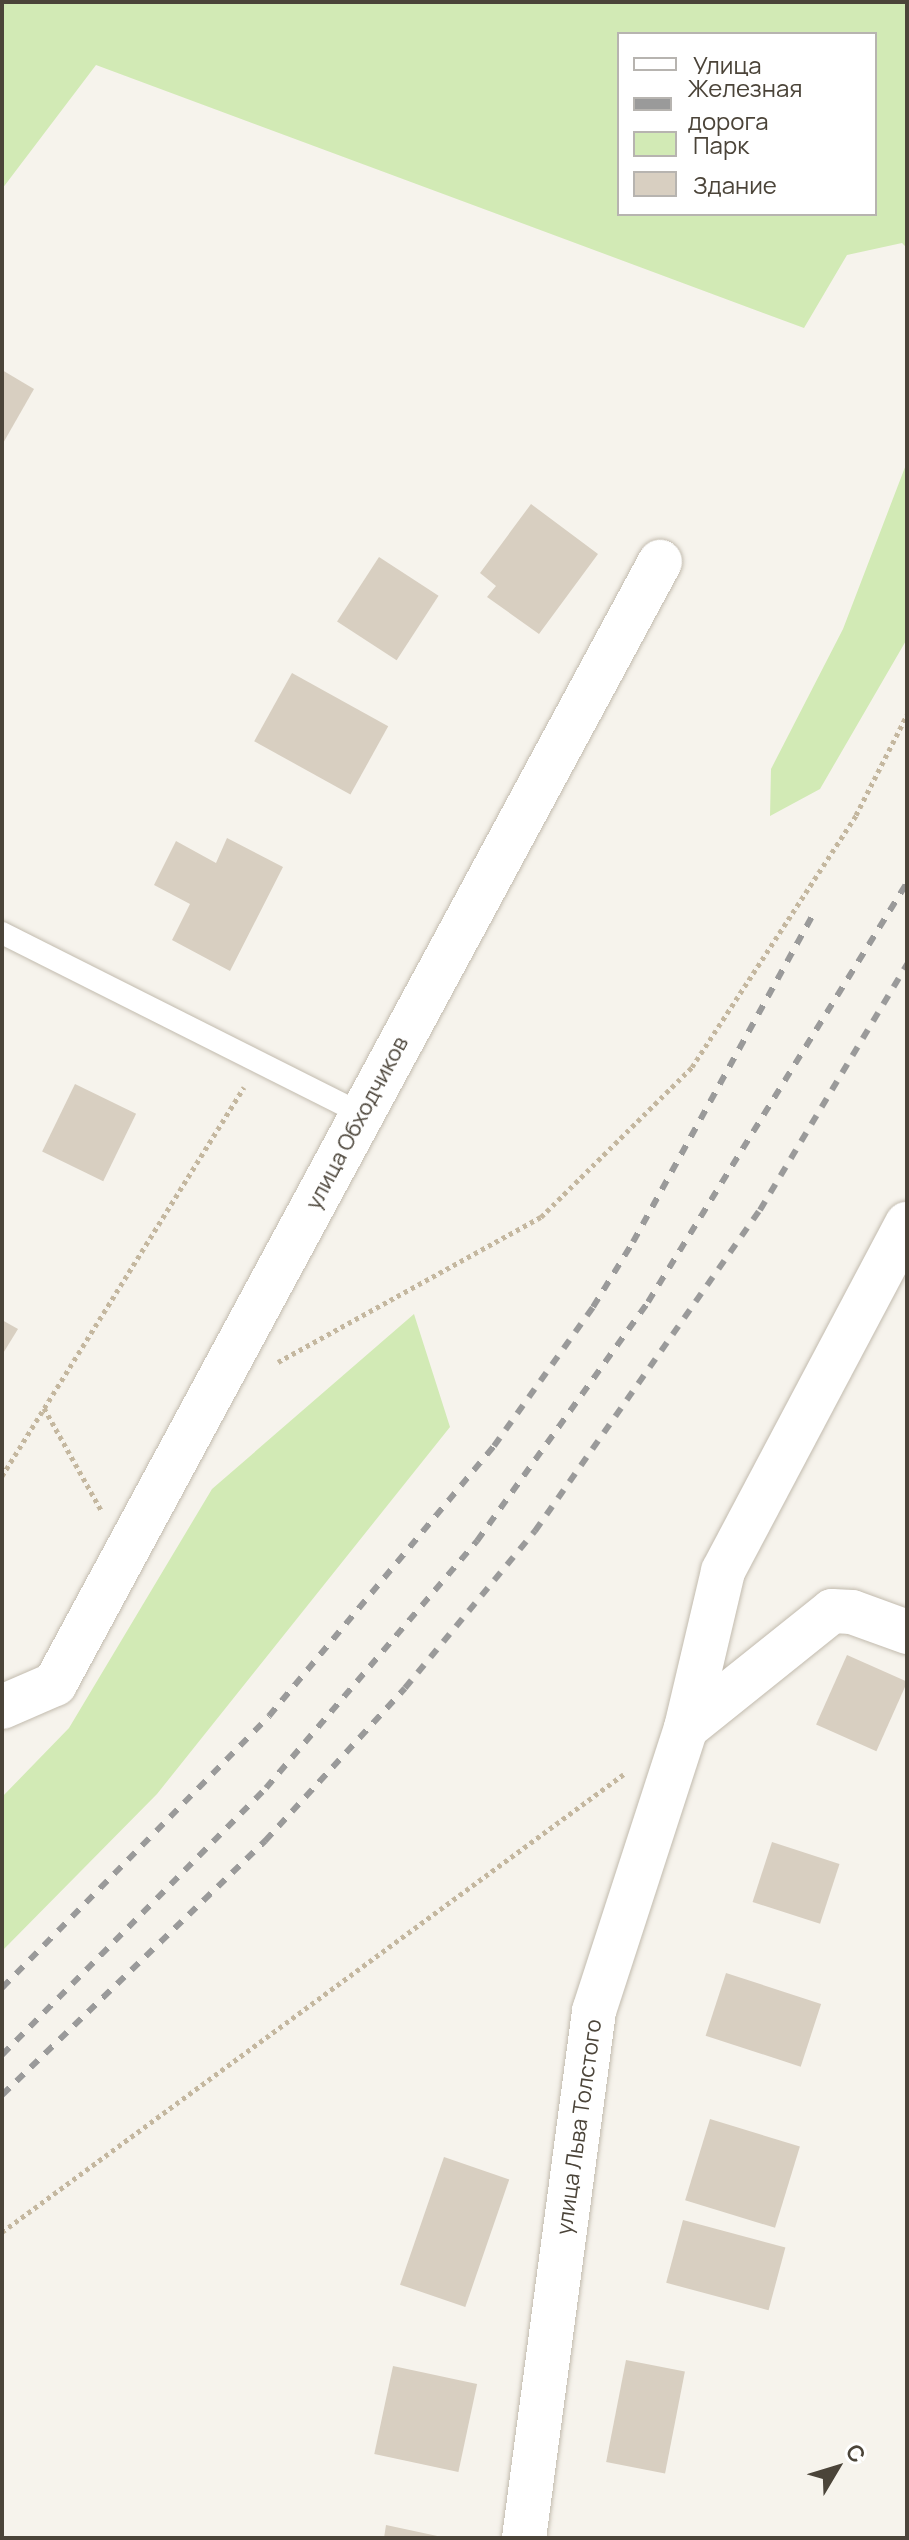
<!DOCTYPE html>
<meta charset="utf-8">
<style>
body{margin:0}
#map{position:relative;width:909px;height:2540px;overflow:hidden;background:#f6f3ec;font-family:Manrope,sans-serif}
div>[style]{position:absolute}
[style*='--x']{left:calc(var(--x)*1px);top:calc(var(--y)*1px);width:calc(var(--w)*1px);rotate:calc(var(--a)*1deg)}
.green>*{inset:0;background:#d2eab5}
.building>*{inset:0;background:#d8cfc1;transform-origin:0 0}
.path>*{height:5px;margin-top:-2.5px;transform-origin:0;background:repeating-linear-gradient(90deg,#c4b79f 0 4px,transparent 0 8px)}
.roads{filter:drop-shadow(0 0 2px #c2bbae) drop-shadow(0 0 2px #c2bbae)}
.service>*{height:22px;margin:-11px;padding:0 11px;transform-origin:11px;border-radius:11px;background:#fff}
.minor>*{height:44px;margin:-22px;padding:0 22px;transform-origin:22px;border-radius:22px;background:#fff}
.rail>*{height:6px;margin-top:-3px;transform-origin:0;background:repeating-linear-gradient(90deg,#9a9a9a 0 10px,transparent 0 20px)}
span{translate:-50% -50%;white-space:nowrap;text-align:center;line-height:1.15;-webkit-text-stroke:6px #fff;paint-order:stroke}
.street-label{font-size:22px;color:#4b4439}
.frame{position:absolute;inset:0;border:4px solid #4b4439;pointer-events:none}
.legend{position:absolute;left:617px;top:32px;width:260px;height:184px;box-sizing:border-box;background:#fff;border:2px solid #b7b4b0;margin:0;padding:10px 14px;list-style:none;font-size:24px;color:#4b4439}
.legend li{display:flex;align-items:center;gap:16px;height:40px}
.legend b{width:40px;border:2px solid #b7b4b0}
.north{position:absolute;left:797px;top:2428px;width:80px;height:80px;-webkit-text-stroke:6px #fff;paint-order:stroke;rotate:52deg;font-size:22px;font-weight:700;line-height:32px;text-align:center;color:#4b4439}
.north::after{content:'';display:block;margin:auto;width:28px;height:36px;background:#4b4439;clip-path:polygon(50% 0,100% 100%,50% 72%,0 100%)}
</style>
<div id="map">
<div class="green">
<i style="clip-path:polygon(evenodd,2px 2px,907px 2px,907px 248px,902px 243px,847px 255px,804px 328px,96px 65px,2px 189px,2px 2px,619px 34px,875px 34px,875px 214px,619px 214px,619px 34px)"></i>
<i style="clip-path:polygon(907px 462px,907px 639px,820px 789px,770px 816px,771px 769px,843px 629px)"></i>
<i style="clip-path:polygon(414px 1314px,450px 1427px,157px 1794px,2px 1951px,2px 1797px,69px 1728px,212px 1489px)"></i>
</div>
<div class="building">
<i style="clip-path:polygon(2px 370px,34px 389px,2px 445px)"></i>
<i style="clip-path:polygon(531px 504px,598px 554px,539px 634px,487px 597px,496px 586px,480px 573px)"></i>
<i style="left:379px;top:557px;width:71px;height:77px;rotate:33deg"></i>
<i style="left:292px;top:673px;width:110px;height:78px;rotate:29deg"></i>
<i style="clip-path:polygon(227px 838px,283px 867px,230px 971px,172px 940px,190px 904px,154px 885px,176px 841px,216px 863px)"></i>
<i style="left:75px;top:1084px;width:68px;height:75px;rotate:26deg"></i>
<i style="clip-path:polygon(2px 1320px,18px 1329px,2px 1355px)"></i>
<i style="left:847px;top:1655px;width:66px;height:76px;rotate:24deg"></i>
<i style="left:772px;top:1842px;width:71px;height:63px;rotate:18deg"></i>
<i style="left:726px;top:1973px;width:100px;height:66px;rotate:18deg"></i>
<i style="left:710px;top:2119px;width:94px;height:85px;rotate:17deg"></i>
<i style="left:444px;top:2157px;width:69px;height:135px;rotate:19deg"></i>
<i style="left:683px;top:2220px;width:106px;height:65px;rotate:15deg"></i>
<i style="left:626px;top:2360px;width:60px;height:104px;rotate:11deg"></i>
<i style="left:393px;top:2366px;width:86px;height:90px;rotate:12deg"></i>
<i style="clip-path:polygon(386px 2525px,442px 2537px,441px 2538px,384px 2538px)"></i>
</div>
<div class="path">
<i style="--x:278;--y:1362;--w:300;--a:-28.9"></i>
<i style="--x:541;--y:1217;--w:213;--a:-44.8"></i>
<i style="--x:692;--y:1067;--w:301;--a:-56.9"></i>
<i style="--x:856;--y:815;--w:112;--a:-63"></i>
<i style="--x:44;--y:1408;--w:117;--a:60.8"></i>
<i style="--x:2;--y:1476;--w:458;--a:-58.1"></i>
<i style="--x:2;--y:2232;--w:772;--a:-36.37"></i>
</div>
<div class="roads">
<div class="service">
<i style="--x:2;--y:933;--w:403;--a:26.7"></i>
</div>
<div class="minor">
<i style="--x:2;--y:1707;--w:58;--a:-23.5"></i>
<i style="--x:55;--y:1684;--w:1275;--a:-61.67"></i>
<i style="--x:686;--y:1728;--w:187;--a:-38.7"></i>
<i style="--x:832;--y:1611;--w:20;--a:3"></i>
<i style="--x:852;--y:1612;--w:59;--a:20"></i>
<i style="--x:524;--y:2538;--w:532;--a:-82.43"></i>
<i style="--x:594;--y:2011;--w:298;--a:-72"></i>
<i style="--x:686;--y:1728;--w:161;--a:-76.7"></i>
<i style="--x:723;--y:1571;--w:393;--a:-62.1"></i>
</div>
</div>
<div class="rail">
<i style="--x:2;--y:1988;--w:381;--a:-45.5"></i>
<i style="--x:269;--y:1716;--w:351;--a:-50.2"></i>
<i style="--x:494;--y:1446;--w:171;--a:-54.5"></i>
<i style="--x:593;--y:1307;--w:76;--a:-58.4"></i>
<i style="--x:633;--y:1242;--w:374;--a:-61.2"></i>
<i style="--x:2;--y:2055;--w:375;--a:-45.3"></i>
<i style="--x:266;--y:1788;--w:325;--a:-49.5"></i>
<i style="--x:477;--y:1541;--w:294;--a:-54.4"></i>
<i style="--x:648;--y:1302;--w:493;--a:-58.3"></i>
<i style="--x:2;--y:2095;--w:366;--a:-44"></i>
<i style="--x:265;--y:1841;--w:207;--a:-47.5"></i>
<i style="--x:405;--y:1688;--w:204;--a:-50.4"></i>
<i style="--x:535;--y:1531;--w:392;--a:-55"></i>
<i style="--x:760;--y:1210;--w:287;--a:-59.1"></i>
</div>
<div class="street-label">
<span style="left:357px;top:1123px;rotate:-62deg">улица Обходчиков</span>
<span style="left:579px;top:2127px;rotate:-82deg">улица Льва Толстого</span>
</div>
<div class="frame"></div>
<ul class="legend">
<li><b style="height:10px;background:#fff"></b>Улица</li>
<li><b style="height:10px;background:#9a9a9a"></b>Железная дорога</li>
<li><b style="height:22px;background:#d2eab5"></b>Парк</li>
<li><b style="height:22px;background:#d8cfc1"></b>Здание</li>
</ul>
<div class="north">С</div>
</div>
